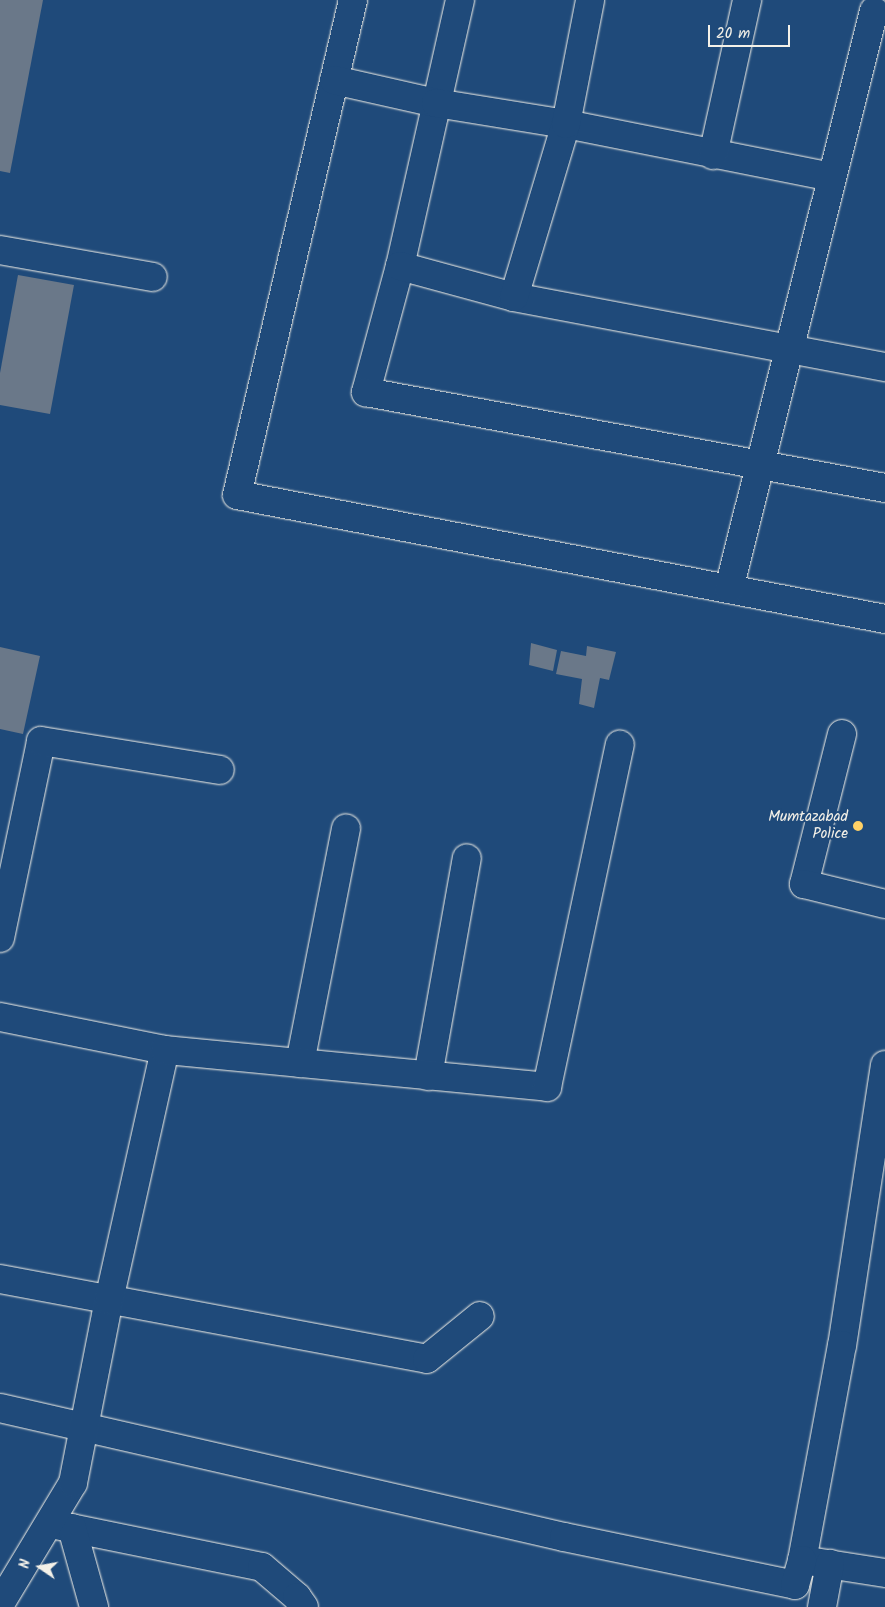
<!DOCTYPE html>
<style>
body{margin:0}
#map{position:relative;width:885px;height:1607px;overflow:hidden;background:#1f4a7a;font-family:Kalam,sans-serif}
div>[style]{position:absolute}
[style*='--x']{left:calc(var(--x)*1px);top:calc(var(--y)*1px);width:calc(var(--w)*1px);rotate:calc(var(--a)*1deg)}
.building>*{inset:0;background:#6a7889}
.roads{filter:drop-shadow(0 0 1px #f4f1e8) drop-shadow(0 0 1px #f4f1e8)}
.street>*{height:28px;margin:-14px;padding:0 14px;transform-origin:14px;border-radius:14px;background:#1f4a7a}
.dots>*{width:14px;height:14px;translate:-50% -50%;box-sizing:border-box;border:2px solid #1f4a7a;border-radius:50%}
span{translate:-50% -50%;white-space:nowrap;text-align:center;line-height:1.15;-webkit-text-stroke:4px #1f4a7a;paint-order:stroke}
.poi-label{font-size:15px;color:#f4f1e8}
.right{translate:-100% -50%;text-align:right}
.north{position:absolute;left:15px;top:1542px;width:50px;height:50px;-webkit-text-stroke:4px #1f4a7a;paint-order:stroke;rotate:282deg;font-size:14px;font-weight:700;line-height:20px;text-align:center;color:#f4f1e8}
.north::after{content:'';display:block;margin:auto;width:18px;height:22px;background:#f4f1e8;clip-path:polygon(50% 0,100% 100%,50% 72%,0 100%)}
.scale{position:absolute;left:708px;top:25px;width:82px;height:22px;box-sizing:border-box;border:2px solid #f4f1e8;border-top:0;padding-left:6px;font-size:15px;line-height:18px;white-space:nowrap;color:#f4f1e8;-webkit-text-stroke:4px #1f4a7a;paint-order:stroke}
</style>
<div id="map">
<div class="building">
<i style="clip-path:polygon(0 0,43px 0,10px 173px,0 171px)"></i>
<i style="clip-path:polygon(18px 275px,74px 285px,50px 414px,0 405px,0 373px)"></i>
<i style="clip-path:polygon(531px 643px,557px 650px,553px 671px,529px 665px)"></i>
<i style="clip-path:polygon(587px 646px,616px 652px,609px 680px,600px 678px,594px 708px,579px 704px,582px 679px,556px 674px,561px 651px,586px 656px)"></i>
<i style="clip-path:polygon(0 647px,40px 656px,23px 734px,0 729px)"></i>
</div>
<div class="roads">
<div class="street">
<i style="--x:353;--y:0;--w:508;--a:103.19"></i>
<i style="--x:237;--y:495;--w:660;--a:10.83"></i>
<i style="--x:460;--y:0;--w:273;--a:102.7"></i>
<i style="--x:400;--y:266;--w:131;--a:105.1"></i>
<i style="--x:366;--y:392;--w:528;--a:10.48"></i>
<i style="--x:334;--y:80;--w:105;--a:12.7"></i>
<i style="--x:436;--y:103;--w:132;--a:9.2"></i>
<i style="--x:566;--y:124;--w:271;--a:11.3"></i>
<i style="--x:713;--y:155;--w:159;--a:-77.6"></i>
<i style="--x:0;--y:250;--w:155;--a:10"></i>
<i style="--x:400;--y:266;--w:118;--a:15.2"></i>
<i style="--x:514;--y:297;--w:378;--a:10.7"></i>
<i style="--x:514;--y:297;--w:181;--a:-73.3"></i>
<i style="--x:566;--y:124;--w:126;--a:-79"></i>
<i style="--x:729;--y:589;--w:596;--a:-75.92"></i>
<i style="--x:842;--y:734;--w:155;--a:104.2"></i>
<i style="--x:804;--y:884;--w:83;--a:13.9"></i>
<i style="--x:0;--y:938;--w:201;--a:-78.2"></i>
<i style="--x:41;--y:741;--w:181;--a:9.2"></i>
<i style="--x:0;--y:1017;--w:168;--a:11.3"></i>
<i style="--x:300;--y:1063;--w:239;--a:-78.9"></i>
<i style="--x:885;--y:1065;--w:283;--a:98.7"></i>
<i style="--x:842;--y:1345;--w:219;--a:100.5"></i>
<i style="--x:802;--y:1560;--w:84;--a:8.9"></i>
<i style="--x:428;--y:1076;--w:221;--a:-79.9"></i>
<i style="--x:0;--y:1279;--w:434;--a:10.6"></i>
<i style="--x:427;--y:1359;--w:68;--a:-39.1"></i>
<i style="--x:0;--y:1408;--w:579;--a:12.88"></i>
<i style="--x:564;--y:1537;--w:236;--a:11.7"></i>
<i style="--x:795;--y:1585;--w:26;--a:-74"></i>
<i style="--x:51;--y:1524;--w:215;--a:11.5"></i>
<i style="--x:262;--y:1567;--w:46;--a:40.6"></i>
<i style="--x:297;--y:1597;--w:12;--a:55"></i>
<i style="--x:72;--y:1528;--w:82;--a:74.4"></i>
<i style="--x:0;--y:1604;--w:141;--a:-58.9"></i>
<i style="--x:73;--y:1483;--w:187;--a:-78.9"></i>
<i style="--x:109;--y:1300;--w:256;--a:-77.4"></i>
<i style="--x:165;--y:1050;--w:384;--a:5.5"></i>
<i style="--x:547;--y:1087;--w:350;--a:-78"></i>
<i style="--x:822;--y:1607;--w:44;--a:-79.5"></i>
</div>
</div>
<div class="dots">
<i style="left:858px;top:826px;background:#ffd166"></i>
</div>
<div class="poi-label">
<span class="right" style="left:848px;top:826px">Mumtazabad<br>Police</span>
</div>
<div class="north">N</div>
<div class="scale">20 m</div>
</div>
